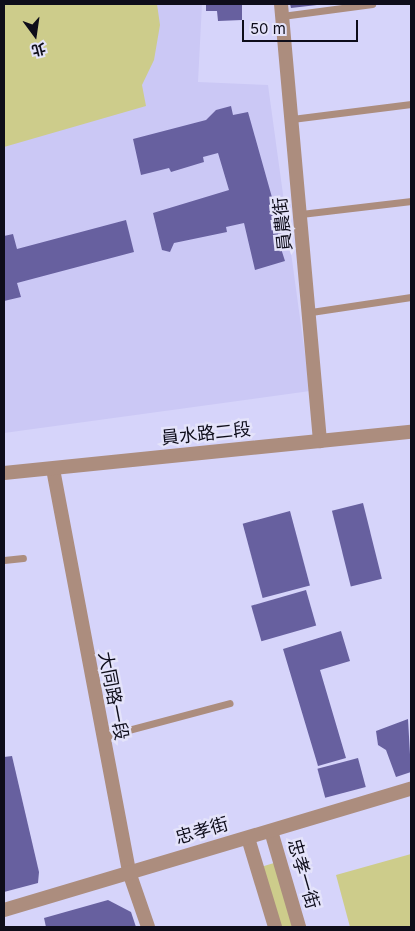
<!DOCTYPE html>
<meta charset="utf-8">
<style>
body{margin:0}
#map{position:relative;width:415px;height:931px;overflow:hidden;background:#d6d4fa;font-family:Inter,"Noto Sans TC",sans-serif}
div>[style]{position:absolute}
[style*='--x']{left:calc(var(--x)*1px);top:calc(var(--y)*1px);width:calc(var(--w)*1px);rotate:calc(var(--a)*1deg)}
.built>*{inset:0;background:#cbc8f5}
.green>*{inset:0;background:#cdcc8b;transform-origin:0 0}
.building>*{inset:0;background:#67609f;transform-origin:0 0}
.service>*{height:7px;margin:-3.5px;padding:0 3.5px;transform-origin:3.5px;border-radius:3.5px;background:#ac8d7e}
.minor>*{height:14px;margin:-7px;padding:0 7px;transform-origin:7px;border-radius:7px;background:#ac8d7e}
span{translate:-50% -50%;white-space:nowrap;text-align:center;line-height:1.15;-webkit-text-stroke:5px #e4e3fa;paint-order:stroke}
.street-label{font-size:18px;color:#0e0d1a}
.frame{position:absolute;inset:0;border:5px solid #0e0d1a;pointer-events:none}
.north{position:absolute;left:10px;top:10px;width:50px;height:50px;-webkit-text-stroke:4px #e4e3fa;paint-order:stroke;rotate:166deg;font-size:14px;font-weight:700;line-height:20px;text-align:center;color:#0e0d1a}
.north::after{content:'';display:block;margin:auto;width:18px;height:22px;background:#0e0d1a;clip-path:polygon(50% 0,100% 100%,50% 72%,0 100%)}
.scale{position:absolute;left:242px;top:20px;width:116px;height:22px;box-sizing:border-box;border:2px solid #0e0d1a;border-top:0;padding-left:6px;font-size:15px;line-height:18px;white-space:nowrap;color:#0e0d1a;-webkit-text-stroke:4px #e4e3fa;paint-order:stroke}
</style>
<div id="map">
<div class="built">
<i style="clip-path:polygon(4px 4px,202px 4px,198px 82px,268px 85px,310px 391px,4px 433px)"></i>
</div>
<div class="green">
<i style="clip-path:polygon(4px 4px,157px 4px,160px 25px,154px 60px,142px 85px,146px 106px,4px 147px)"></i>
<i style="clip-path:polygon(411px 854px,411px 927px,350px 927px,336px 875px)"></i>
<i style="left:274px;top:863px;width:67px;height:13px;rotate:73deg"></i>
</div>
<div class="building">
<i style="clip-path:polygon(206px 4px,242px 4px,242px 20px,218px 21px,217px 11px,206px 11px)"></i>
<i style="clip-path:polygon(290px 4px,317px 4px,317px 5px,291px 8px)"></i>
<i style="clip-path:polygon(231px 106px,233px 115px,248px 112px,282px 233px,277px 236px,285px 261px,255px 270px,244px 223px,226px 227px,227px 232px,174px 243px,170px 252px,162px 250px,153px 213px,229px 190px,218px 153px,203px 157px,204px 162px,171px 172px,169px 168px,141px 175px,133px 139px,206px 120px,216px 110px)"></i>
<i style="clip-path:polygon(126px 220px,134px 252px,17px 283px,21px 297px,4px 301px,4px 236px,13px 234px,17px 249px)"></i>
<i style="left:363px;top:503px;width:78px;height:32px;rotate:76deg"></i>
<i style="left:290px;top:511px;width:77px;height:49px;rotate:75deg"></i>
<i style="left:306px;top:590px;width:37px;height:57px;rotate:74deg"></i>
<i style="clip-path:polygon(341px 631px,350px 661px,320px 670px,346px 758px,318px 766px,283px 649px)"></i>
<i style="clip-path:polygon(408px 719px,411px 772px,396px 777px,386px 750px,378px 745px,376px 731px)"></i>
<i style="clip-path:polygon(12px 756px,39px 872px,38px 883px,4px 892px,4px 757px)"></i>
<i style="left:358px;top:758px;width:30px;height:42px;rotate:75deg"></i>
<i style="clip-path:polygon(108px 900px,131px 912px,136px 927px,46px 927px,44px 918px)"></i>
</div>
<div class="service">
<i style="--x:282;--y:16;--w:91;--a:-7.6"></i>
<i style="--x:292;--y:119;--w:120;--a:-7.2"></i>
<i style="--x:301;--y:214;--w:111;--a:-6.7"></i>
<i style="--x:311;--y:312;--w:101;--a:-8.5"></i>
<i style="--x:4;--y:560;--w:19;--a:-6"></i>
<i style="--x:102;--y:737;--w:132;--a:-14.9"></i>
</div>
<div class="minor">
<i style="--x:281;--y:4;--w:439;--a:84.9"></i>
<i style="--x:53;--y:469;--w:410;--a:79.3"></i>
<i style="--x:129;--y:872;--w:58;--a:70.9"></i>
<i style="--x:4;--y:473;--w:409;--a:-5.8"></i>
<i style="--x:271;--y:831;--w:100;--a:73.7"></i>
<i style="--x:248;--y:838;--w:93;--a:73.1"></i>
<i style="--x:4;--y:910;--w:425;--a:-16.6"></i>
</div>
<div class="street-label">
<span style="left:283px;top:224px;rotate:-96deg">員農街</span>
<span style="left:206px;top:434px;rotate:-6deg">員水路二段</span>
<span style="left:113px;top:696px;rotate:79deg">大同路一段</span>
<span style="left:202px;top:831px;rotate:-16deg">忠孝街</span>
<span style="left:303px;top:874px;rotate:74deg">忠孝一街</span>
</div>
<div class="frame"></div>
<div class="north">北</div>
<div class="scale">50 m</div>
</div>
